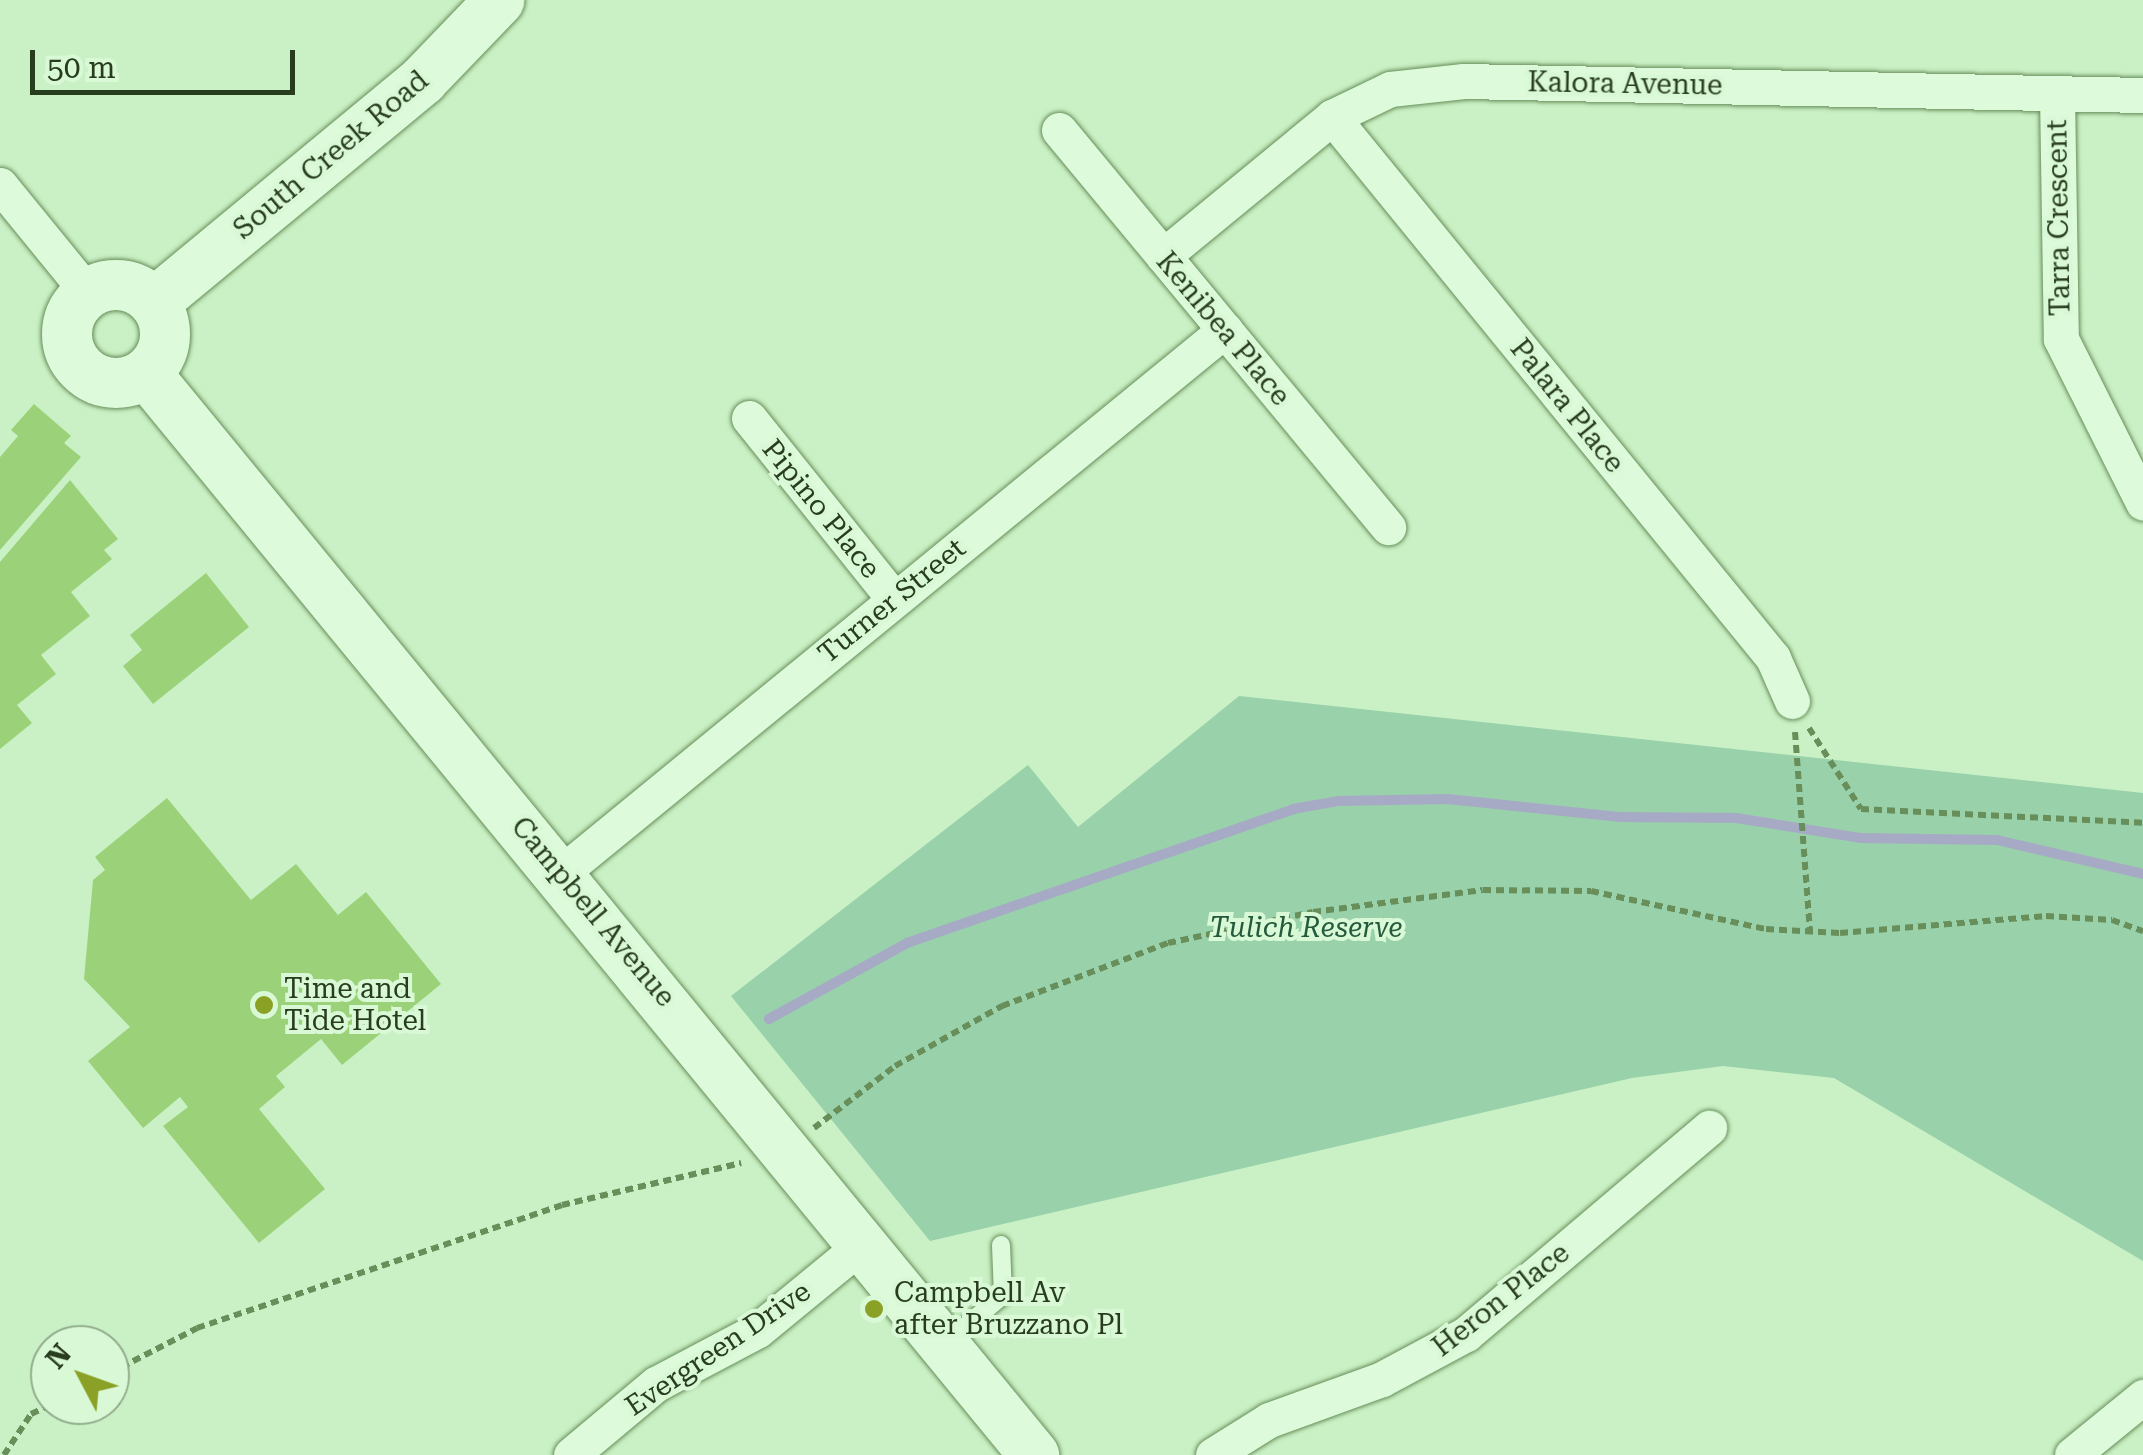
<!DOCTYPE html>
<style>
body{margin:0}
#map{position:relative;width:2143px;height:1455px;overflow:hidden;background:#caf1c5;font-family:"Roboto Serif",serif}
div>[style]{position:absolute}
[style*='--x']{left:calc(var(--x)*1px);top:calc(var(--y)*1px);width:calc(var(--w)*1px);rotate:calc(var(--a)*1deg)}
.green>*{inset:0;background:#98d1aa}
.stream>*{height:10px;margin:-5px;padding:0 5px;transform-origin:5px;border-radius:5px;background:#a7aac5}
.building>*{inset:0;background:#9bd279}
.path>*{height:6px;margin-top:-3px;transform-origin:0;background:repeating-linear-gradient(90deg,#688e5a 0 8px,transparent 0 13px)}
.roads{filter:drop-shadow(0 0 2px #688e5a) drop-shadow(0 0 2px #688e5a)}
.lane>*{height:18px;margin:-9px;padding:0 9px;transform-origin:9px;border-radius:9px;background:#ddfbda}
.street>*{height:35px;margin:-17.5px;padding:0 17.5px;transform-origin:17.5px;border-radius:17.5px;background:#ddfbda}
.secondary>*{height:50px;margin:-25px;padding:0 25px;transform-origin:25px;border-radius:25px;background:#ddfbda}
.secondary>.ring{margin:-25px;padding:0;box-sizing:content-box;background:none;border:50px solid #ddfbda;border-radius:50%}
.dots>*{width:28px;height:28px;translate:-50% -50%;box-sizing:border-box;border:5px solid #d9f8d6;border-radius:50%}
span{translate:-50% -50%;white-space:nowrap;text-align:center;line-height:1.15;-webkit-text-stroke:8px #d9f8d6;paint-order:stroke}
.street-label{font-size:28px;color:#283d1e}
.park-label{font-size:28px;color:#245b3d;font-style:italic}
.poi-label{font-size:28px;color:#283d1e}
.left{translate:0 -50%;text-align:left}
.north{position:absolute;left:30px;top:1325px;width:100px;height:100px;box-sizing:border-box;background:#d9f8d6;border:2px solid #92ad8c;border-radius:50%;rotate:311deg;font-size:28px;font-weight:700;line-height:40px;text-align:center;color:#283d1e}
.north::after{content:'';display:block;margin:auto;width:35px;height:45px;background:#8aa125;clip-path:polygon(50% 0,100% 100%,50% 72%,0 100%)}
.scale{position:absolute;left:30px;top:50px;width:265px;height:45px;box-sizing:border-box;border:5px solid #283d1e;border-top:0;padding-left:12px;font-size:30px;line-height:35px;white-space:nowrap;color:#283d1e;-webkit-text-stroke:8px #d9f8d6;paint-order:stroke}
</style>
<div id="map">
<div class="green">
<i style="clip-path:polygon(1239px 696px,2143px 793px,2143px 1261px,1834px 1078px,1723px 1066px,1632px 1078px,930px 1241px,731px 996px,1028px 765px,1078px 827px)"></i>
</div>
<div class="stream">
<i style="--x:769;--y:1019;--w:158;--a:-28.8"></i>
<i style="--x:907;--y:943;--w:409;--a:-19.1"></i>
<i style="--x:1293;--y:809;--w:47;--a:-9.9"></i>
<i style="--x:1339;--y:801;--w:109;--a:-1.1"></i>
<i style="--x:1448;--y:799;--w:171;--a:6"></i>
<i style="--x:1618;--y:817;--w:118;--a:0.5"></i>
<i style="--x:1736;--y:818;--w:127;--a:9.1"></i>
<i style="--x:1861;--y:838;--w:136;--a:0.8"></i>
<i style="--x:1997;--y:840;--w:150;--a:13.1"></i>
</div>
<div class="building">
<i style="clip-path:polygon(34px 404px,71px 436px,64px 443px,81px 457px,0 550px,0 457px,18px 436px,11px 430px)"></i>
<i style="clip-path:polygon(70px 480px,118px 539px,104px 550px,112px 559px,71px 592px,90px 616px,41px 655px,56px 674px,17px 705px,32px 723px,0 749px,0 562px)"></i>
<i style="clip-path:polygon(206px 573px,249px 627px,153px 704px,123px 666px,142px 650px,130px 635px)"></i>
<i style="clip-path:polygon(167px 798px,251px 900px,296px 864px,338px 915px,366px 892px,441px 984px,342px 1065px,321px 1039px,276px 1076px,285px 1087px,259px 1109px,325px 1189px,259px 1243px,163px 1126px,188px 1107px,180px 1097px,143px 1128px,88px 1061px,130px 1027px,84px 979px,93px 880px,105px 870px,95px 857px)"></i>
</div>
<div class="path">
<i style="--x:1809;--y:728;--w:96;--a:57.3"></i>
<i style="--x:1861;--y:809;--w:282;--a:2.8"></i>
<i style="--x:1795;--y:732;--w:200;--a:85.7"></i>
<i style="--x:814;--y:1128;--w:102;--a:-37.4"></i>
<i style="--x:895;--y:1066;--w:123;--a:-29.3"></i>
<i style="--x:1002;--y:1006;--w:178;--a:-20.8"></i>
<i style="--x:1168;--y:943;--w:148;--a:-12.1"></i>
<i style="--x:1313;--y:912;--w:171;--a:-7.4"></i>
<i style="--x:1483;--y:890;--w:108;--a:0.5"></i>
<i style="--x:1591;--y:891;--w:179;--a:12.3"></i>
<i style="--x:1766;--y:929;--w:74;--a:3.1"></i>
<i style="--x:1840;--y:933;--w:207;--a:-4.7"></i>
<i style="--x:2046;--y:916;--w:66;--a:3.5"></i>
<i style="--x:2112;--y:920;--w:33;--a:20"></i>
<i style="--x:110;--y:1373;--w:98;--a:-27.3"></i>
<i style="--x:197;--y:1328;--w:385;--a:-18.6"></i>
<i style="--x:562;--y:1205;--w:184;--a:-13.2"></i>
<i style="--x:4;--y:1455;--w:49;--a:-56.6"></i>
<i style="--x:31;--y:1414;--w:21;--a:-25"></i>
</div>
<div class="roads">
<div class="lane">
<i style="--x:946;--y:1343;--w:75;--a:-40.1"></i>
<i style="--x:1003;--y:1295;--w:50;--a:-92.3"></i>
</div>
<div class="street">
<i style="--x:2057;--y:93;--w:246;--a:89.1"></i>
<i style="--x:2061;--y:339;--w:183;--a:63.4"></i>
<i style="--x:1332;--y:117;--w:698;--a:50.81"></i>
<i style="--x:1773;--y:658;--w:47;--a:66.2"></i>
<i style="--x:1059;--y:130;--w:516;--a:50.35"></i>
<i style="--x:0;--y:185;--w:139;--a:50.8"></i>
<i style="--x:1163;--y:256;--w:219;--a:-39.4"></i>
<i style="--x:1332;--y:117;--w:64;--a:-25.8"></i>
<i style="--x:1390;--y:89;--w:74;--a:-6.2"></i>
<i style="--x:1464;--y:81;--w:679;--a:1.18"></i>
<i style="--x:749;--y:418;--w:232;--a:51.3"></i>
<i style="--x:561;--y:873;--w:858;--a:-39.28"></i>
<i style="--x:571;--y:1455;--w:111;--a:-39.9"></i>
<i style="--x:656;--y:1384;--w:115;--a:-27.9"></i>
<i style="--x:758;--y:1330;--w:137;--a:-39.4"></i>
<i style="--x:1213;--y:1455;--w:66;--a:-32"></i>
<i style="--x:1269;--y:1420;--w:120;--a:-19.9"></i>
<i style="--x:1382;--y:1379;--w:95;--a:-28.2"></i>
<i style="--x:1466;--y:1334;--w:319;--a:-40.3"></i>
<i style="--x:2072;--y:1455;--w:92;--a:-39.2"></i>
</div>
<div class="secondary">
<i class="ring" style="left:67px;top:285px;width:48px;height:48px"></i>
<i style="--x:155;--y:302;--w:348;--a:-39.6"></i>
<i style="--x:423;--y:80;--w:110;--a:-46.1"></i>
<i style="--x:146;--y:373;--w:1400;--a:50.62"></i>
</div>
</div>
<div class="dots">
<i style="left:264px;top:1005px;background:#8aa125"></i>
<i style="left:874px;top:1309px;background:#8aa125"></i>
</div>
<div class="street-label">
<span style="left:1625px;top:84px;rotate:1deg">Kalora Avenue</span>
<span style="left:331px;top:155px;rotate:-40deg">South Creek Road</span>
<span style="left:2059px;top:218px;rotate:-91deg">Tarra Crescent</span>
<span style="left:1223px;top:329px;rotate:50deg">Kenibea Place</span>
<span style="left:1567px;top:406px;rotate:51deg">Palara Place</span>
<span style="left:821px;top:509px;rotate:51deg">Pipino Place</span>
<span style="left:892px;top:601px;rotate:-39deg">Turner Street</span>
<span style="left:593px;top:912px;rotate:50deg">Campbell Avenue</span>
<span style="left:1501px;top:1300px;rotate:-38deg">Heron Place</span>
<span style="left:718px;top:1349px;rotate:-34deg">Evergreen Drive</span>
</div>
<div class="park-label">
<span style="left:1306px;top:928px">Tulich Reserve</span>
</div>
<div class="poi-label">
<span class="left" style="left:284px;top:1005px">Time and<br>Tide Hotel</span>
<span class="left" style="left:894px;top:1309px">Campbell Av<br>after Bruzzano Pl</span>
</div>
<div class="north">N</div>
<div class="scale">50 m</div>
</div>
